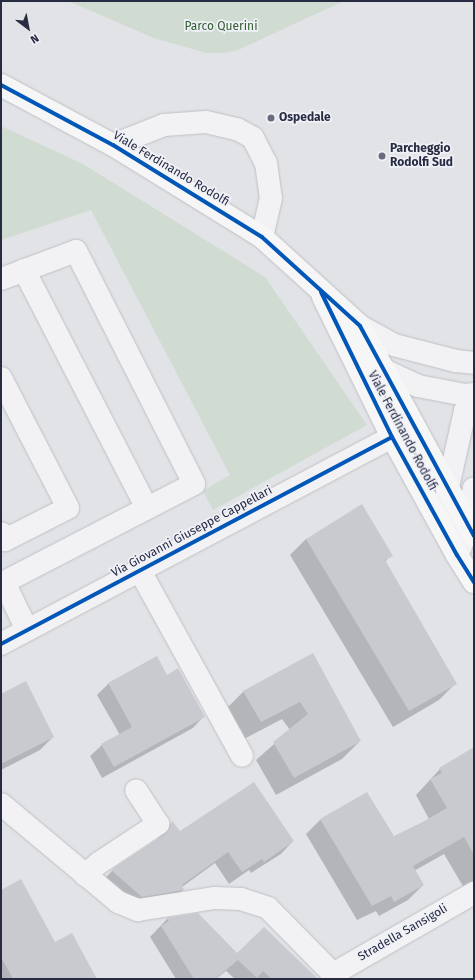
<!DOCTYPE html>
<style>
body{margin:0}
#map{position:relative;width:475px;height:980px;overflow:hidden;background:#e2e3e7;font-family:"Fira Sans",sans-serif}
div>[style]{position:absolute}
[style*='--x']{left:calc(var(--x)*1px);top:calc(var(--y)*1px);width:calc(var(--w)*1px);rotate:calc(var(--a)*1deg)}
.green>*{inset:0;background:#d0dbd2}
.shadow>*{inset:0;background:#0003}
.building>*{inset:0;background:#c9cacf}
.roads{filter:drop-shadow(0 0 1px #bfc0c5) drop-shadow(0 0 1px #bfc0c5)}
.minor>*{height:22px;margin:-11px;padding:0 11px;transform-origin:11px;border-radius:11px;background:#f2f2f4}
.major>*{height:22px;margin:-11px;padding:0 11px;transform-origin:11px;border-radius:11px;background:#f6f6f7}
.cycleway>*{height:4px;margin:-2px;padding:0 2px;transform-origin:2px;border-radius:2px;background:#0057b8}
.dots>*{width:11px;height:11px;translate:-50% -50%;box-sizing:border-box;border:2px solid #eff1f7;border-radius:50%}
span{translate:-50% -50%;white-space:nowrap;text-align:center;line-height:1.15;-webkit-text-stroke:3.5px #eff1f7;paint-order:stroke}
.park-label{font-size:12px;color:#346033}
.poi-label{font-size:12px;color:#272c43;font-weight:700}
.left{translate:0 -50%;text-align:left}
.street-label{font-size:12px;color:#272c43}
.frame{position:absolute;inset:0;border:2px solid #272c43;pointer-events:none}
.north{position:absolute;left:8px;top:8px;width:40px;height:40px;-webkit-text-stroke:3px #eff1f7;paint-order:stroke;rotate:148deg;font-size:11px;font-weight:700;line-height:16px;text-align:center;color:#272c43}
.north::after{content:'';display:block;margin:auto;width:14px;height:18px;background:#272c43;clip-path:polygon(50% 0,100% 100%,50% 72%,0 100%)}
</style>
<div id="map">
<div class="green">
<i style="clip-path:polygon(68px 1px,344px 1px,238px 50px,224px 53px,206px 53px,154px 38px)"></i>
<i style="clip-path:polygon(1px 126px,83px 164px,265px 277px,367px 425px,213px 510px,203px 491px,230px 475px,91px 210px,1px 240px)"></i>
</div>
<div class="shadow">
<i style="clip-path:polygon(306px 539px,391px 555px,385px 562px,455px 684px,439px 700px,393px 727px,290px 555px)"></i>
<i style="clip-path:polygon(313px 654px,360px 741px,342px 759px,276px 795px,256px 760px,290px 730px,282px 719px,244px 739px,226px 709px,244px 691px)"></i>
<i style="clip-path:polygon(156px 657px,167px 676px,204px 716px,193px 728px,102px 778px,90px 756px,102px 745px,120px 735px,97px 695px,108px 684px)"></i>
<i style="clip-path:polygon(1px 695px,53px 737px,40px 750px,1px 770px)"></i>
<i style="clip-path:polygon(474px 749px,474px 890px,467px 893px,444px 854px,414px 871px,423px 885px,408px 900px,379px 916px,376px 911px,357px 920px,306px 834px,320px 820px,393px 837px,429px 819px,416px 795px,440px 769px)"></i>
<i style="clip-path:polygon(172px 822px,180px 833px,293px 841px,281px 854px,251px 873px,249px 870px,229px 884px,215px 863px,182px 887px,183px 890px,171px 902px,129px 909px,100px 883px,112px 871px,156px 841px)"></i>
<i style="clip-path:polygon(1px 891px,55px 944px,96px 979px,1px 979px)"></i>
<i style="clip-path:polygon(198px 914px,237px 954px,294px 979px,235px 979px,226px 971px,216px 979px,176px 979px,150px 937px,167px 919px)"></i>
</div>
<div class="building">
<i style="clip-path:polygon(362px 504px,393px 556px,385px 560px,457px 684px,409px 711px,306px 539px)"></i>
<i style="clip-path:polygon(313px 653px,361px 741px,294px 778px,273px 742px,308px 714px,300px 702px,261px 722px,243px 691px)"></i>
<i style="clip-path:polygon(157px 656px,167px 675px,178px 668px,205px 717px,114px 767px,101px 744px,132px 727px,108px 683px)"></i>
<i style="clip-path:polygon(26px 681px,54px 737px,1px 764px,1px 694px)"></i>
<i style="clip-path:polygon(474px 747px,474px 855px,464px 837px,413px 866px,424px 885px,394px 902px,391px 896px,372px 906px,320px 819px,367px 792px,394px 836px,416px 826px,447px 808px,430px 779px,442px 773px,439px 768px)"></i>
<i style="clip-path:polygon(254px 782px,294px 841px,264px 862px,262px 859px,242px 872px,228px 852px,182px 885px,184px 890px,142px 897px,111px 870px,165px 834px,172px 821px,180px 831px)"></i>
<i style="clip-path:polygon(21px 879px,55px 942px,72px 933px,97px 979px,13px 979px,1px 957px,1px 890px)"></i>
<i style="clip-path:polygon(198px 913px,237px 953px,264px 927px,318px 979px,272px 979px,263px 971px,257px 978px,238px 960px,215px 979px,194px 979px,161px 926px,169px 921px,166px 918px)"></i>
</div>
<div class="roads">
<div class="minor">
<i style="--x:113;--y:145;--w:55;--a:-21.4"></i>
<i style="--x:164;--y:125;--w:42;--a:-4.1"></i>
<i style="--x:206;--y:122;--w:32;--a:13"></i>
<i style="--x:237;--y:129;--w:18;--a:29"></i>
<i style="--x:253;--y:138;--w:28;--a:63"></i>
<i style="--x:266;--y:163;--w:35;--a:82"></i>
<i style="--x:271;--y:198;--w:40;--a:103"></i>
<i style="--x:24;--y:270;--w:268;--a:62.7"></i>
<i style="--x:1;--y:279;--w:80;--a:-20.5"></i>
<i style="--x:76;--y:251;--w:261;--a:63.1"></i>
<i style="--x:194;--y:484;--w:214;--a:152.7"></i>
<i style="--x:4;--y:582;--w:53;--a:64.4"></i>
<i style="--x:360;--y:326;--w:39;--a:29"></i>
<i style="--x:394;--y:345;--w:64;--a:14.5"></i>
<i style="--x:456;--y:361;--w:18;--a:6"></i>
<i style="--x:376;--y:362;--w:13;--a:42"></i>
<i style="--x:386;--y:371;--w:35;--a:25"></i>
<i style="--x:418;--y:386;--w:48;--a:10.8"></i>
<i style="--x:465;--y:395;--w:9;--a:-6"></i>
<i style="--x:1;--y:378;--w:146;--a:62.7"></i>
<i style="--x:68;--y:508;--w:71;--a:153.1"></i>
<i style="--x:5;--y:540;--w:8;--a:-120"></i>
<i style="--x:468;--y:524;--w:36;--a:-81"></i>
<i style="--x:457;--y:555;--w:10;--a:-66"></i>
<i style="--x:461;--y:546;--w:12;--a:-90"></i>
<i style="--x:461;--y:534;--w:33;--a:-117"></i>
<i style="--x:446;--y:505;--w:14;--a:-86"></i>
<i style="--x:447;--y:491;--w:82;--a:-77.3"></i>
<i style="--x:465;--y:411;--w:16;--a:-55"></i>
<i style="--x:140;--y:571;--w:211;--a:61.1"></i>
<i style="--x:1;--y:644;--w:442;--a:-27.9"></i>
<i style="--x:1;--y:804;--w:153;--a:39.9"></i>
<i style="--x:118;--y:902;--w:22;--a:22"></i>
<i style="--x:138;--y:910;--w:78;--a:-8.9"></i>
<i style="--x:215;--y:898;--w:26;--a:2"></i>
<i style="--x:241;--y:899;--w:28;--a:18"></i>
<i style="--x:268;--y:908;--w:100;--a:45.4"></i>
<i style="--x:85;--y:875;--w:18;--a:-41"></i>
<i style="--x:99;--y:863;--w:71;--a:-33.5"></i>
<i style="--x:158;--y:824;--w:40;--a:-122.9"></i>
<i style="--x:333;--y:974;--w:163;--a:-29.9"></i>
</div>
<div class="major">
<i style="--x:1;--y:85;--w:127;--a:28.2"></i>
<i style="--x:113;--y:145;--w:175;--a:31.7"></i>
<i style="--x:262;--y:237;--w:132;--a:42.2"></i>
<i style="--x:360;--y:326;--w:239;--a:61.5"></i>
<i style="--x:323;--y:297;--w:156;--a:63.8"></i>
<i style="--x:392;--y:437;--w:135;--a:61.2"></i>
<i style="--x:457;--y:555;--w:32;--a:58"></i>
</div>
</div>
<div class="cycleway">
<i style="--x:1;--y:85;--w:127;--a:28.2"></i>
<i style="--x:113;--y:145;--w:175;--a:31.7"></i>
<i style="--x:262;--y:237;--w:132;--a:42.2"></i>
<i style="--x:360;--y:326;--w:239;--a:61.5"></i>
<i style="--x:321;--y:292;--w:161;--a:63.9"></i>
<i style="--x:392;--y:437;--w:135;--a:61.2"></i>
<i style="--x:457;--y:555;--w:32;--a:58"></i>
<i style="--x:1;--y:644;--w:442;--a:-27.9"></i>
</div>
<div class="dots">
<i style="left:271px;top:118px;background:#686c7c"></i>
<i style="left:382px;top:156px;background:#686c7c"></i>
</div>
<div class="park-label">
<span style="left:221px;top:27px">Parco Querini</span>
</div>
<div class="poi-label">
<span class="left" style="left:279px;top:118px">Ospedale</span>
<span class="left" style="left:390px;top:156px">Parcheggio<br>Rodolfi Sud</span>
</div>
<div class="street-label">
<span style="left:171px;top:169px;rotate:31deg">Viale Ferdinando Rodolfi</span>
<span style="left:402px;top:431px;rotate:62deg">Viale Ferdinando Rodolfi</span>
<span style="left:192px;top:532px;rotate:-28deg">Via Giovanni Giuseppe Cappellari</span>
<span style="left:403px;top:933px;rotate:-30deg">Stradella Sansigoli</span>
</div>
<div class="frame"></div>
<div class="north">N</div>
</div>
